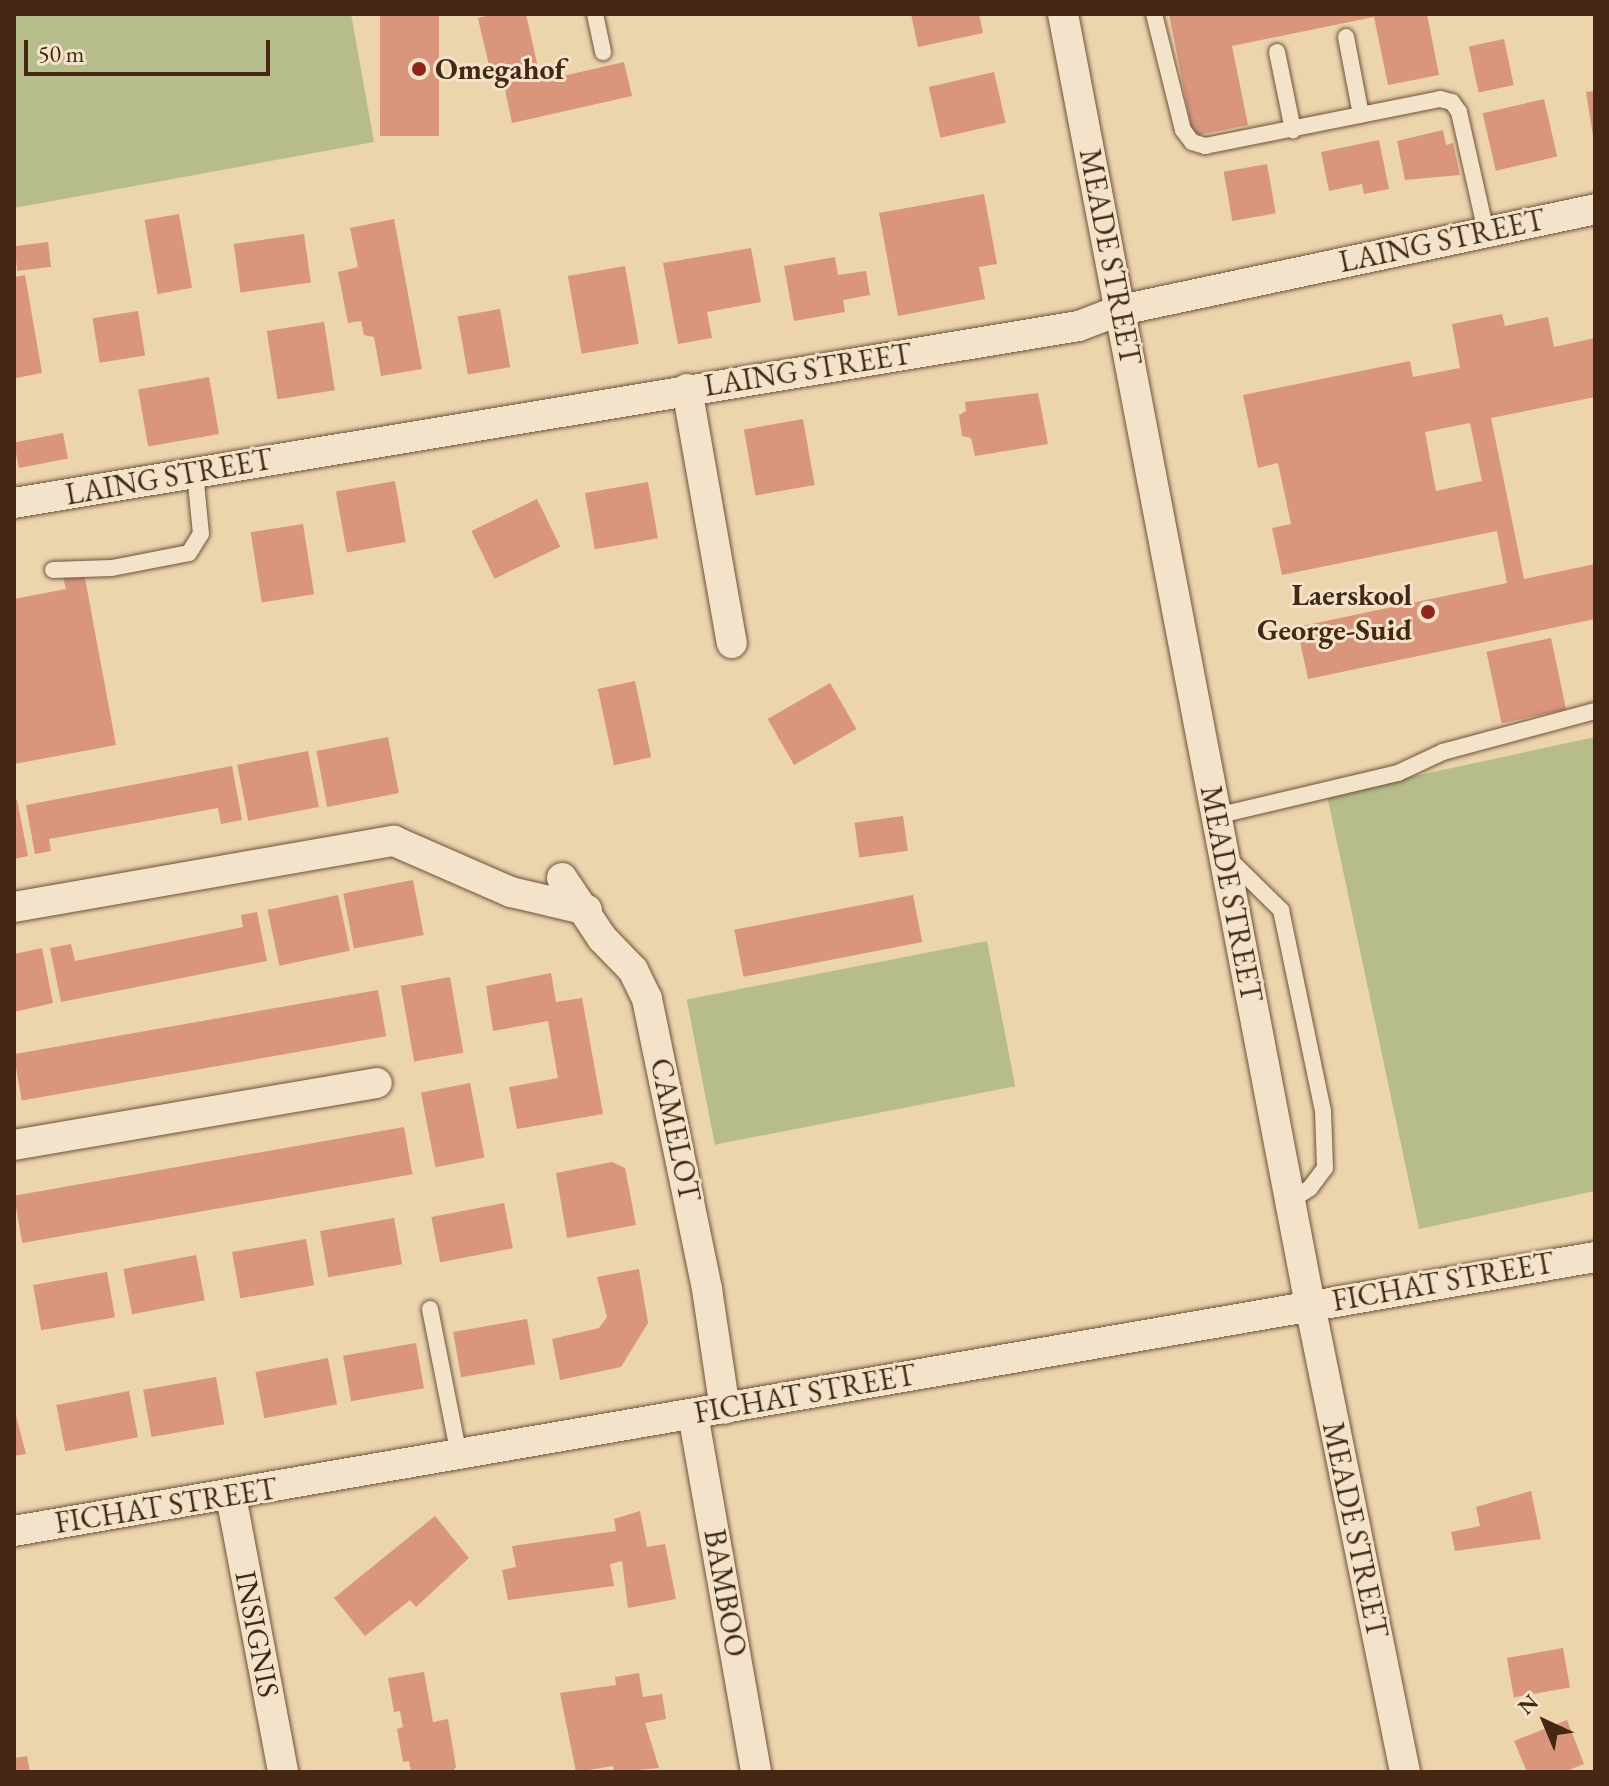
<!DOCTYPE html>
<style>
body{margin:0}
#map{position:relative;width:1609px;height:1786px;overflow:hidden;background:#ecd4ad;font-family:"EB Garamond",serif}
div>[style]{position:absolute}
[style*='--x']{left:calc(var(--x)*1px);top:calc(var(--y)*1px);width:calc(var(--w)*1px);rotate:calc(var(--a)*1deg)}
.green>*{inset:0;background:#b6bd8b;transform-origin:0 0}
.building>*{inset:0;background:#d9967d;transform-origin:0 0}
.roads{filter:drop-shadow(0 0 2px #6f523a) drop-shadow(0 0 2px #6f523a)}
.lane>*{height:16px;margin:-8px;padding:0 8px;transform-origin:8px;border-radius:8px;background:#f3e3ca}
.street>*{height:30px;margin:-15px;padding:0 15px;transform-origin:15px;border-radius:15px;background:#f3e3ca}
.dots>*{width:22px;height:22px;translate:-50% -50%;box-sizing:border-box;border:4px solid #f3e3ca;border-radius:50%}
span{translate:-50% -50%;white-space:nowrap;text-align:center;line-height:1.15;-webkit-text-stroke:6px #f3e3ca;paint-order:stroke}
.poi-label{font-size:30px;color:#452713;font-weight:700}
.left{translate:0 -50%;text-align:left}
.right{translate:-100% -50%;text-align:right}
.street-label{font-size:30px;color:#452713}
.frame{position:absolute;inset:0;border:16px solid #452713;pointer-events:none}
.north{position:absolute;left:1505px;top:1682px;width:80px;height:80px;-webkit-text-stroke:6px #f3e3ca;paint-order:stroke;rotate:316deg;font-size:22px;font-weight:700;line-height:32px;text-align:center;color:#452713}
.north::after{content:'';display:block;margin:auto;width:28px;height:36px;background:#452713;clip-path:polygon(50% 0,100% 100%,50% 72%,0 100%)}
.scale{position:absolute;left:24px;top:40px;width:246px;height:36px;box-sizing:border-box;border:4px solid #452713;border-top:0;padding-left:10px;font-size:24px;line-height:28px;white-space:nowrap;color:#452713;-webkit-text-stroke:6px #f3e3ca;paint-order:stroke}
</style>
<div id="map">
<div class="green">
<i style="clip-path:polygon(14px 14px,351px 14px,374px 142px,14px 208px)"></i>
<i style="clip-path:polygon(1595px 737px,1595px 1191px,1419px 1229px,1327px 795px)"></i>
<i style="left:987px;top:941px;width:148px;height:306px;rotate:79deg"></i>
</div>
<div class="building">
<i style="left:380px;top:14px;width:59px;height:122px"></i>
<i style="clip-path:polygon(493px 14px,526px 14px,541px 81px,624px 62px,632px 96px,512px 123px,503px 80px,493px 83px,478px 18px)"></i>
<i style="clip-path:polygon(911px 14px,979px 14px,983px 33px,918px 47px)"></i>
<i style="clip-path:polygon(1169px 14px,1427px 14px,1439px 75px,1388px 85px,1374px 17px,1232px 46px,1248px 125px,1193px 136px)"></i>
<i style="left:1504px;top:39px;width:47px;height:36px;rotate:78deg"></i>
<i style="left:994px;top:72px;width:52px;height:67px;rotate:77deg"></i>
<i style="clip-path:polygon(1595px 91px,1595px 136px,1593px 136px,1586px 92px)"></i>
<i style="left:1544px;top:99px;width:59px;height:63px;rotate:77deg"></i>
<i style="clip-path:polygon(1443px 130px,1446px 145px,1453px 143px,1460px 175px,1405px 180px,1397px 141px)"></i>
<i style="clip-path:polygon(1379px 140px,1389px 189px,1364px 194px,1362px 184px,1329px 191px,1321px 152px)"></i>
<i style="left:1267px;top:164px;width:50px;height:44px;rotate:80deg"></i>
<i style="clip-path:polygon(984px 194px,997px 264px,979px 267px,985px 299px,898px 316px,879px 213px)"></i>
<i style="left:179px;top:214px;width:75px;height:35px;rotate:80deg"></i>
<i style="clip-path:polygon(394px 219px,422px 369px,381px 376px,374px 337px,364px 335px,361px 321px,348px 323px,338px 272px,358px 267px,350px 228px)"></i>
<i style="left:304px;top:234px;width:49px;height:71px;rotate:82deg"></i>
<i style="left:48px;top:242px;width:25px;height:34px;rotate:83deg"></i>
<i style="clip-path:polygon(751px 248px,761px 302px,707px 312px,712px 338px,678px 344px,663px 263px)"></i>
<i style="clip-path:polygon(835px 257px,838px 275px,866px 271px,870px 295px,843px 300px,845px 312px,794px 321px,784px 266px)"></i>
<i style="left:625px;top:266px;width:79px;height:58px;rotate:80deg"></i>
<i style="clip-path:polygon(25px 275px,42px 373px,16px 378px,14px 277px)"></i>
<i style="left:500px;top:309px;width:59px;height:43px;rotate:80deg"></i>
<i style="left:138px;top:311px;width:45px;height:46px;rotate:81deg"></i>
<i style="clip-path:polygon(evenodd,1502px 314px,1505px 326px,1548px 317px,1554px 347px,1595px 338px,1595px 397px,1491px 418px,1524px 579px,1595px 564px,1595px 619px,1308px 679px,1297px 627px,1507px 583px,1497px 531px,1282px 575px,1272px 528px,1291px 524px,1278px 463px,1258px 468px,1243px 395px,1410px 361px,1413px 377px,1460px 368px,1452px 324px,1502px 314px,1470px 423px,1482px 481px,1436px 491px,1425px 432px,1470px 423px)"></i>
<i style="left:324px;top:322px;width:69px;height:58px;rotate:81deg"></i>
<i style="left:209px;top:377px;width:58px;height:72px;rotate:80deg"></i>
<i style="clip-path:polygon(1038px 393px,1048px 444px,975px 456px,971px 438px,962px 436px,959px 415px,966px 411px,965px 402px)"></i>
<i style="left:803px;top:419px;width:67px;height:60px;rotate:80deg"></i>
<i style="left:63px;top:433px;width:26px;height:50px;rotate:79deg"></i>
<i style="left:395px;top:481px;width:62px;height:60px;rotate:80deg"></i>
<i style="left:648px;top:482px;width:57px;height:64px;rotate:80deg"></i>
<i style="left:537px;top:499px;width:53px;height:73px;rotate:64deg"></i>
<i style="left:303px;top:524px;width:71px;height:53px;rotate:81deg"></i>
<i style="clip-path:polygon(84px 573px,116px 745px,14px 764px,14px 599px,66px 589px,63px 577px)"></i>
<i style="left:1551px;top:638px;width:73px;height:66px;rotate:78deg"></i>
<i style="left:635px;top:681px;width:78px;height:38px;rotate:78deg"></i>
<i style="left:830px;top:683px;width:53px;height:72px;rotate:60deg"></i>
<i style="left:388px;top:737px;width:57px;height:73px;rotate:79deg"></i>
<i style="left:308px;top:751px;width:57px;height:72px;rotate:79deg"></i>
<i style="clip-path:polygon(232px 766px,242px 820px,221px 824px,218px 808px,49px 839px,51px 851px,35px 854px,26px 805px)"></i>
<i style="clip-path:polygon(17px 800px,28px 856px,14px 859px,14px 801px)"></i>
<i style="left:903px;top:816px;width:35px;height:49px;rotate:82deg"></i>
<i style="left:413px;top:880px;width:56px;height:71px;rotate:79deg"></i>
<i style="left:338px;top:895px;width:57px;height:72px;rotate:78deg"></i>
<i style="left:913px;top:895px;width:48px;height:182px;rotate:79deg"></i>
<i style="clip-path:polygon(257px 912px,267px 961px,61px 1002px,50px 948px,71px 944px,75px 961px,243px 927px,241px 915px)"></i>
<i style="clip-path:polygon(42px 948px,53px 1003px,14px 1012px,14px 954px)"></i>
<i style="clip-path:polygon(551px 973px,556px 1002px,582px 998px,603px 1114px,517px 1129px,509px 1087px,558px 1078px,548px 1021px,493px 1031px,486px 986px)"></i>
<i style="left:450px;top:977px;width:77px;height:50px;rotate:80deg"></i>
<i style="left:378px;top:990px;width:47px;height:370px;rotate:80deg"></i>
<i style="left:470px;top:1083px;width:76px;height:50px;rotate:79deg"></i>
<i style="left:404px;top:1127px;width:48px;height:396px;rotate:80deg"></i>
<i style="clip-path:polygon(612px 1162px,625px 1168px,636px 1225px,567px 1238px,556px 1173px)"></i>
<i style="left:504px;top:1203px;width:46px;height:74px;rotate:79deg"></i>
<i style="left:394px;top:1218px;width:47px;height:75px;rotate:80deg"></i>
<i style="left:306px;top:1239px;width:47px;height:75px;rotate:80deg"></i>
<i style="left:196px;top:1255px;width:46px;height:74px;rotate:79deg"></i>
<i style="clip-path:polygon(639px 1269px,648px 1323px,621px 1367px,560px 1380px,552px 1339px,599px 1328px,607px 1317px,597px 1277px)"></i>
<i style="left:107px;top:1272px;width:46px;height:75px;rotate:80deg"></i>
<i style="left:527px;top:1319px;width:46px;height:75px;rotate:80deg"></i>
<i style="left:416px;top:1343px;width:46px;height:74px;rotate:80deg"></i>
<i style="left:328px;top:1358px;width:47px;height:74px;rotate:79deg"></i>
<i style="left:216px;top:1377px;width:48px;height:74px;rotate:80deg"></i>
<i style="left:129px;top:1391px;width:47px;height:74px;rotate:79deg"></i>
<i style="clip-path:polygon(14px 1408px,26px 1454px,14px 1456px)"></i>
<i style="clip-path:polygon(1531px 1491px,1541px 1539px,1455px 1551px,1451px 1532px,1480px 1526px,1476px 1507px)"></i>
<i style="clip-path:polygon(640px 1511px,647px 1547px,665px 1544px,676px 1599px,628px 1608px,622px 1561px,610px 1564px,614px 1586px,508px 1600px,502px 1570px,516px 1567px,512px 1546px,616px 1531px,614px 1519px)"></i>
<i style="clip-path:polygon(435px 1516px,469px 1558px,416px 1607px,410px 1600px,365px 1636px,334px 1598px)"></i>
<i style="left:1563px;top:1648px;width:40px;height:57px;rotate:80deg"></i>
<i style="clip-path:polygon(424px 1672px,433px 1722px,448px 1719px,456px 1767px,452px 1772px,411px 1772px,409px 1761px,403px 1762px,397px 1729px,403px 1727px,400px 1711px,394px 1712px,388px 1678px)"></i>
<i style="clip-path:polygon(639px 1673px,643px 1697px,662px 1694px,666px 1719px,645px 1723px,659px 1768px,614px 1772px,613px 1766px,576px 1772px,560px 1693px,616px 1685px,615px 1677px)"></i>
<i style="clip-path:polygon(1567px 1720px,1584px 1764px,1564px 1772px,1527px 1772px,1514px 1741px)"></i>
<i style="clip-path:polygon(27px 1756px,30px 1772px,14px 1772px,14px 1758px)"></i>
</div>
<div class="roads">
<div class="lane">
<i style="--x:595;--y:14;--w:39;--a:78"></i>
<i style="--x:1154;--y:14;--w:120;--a:76"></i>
<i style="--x:1183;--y:130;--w:15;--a:53"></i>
<i style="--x:1192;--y:142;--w:14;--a:17"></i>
<i style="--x:1205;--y:146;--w:240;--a:-11.3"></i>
<i style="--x:1440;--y:99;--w:12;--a:14"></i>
<i style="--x:1452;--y:102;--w:12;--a:55"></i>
<i style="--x:1459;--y:112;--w:123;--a:77.3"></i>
<i style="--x:1346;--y:37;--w:79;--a:79.1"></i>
<i style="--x:1277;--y:52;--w:80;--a:78.4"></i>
<i style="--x:53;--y:570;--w:59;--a:-1.9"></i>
<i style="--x:112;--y:568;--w:78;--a:-11"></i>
<i style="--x:189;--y:553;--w:22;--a:-58"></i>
<i style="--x:201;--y:534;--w:61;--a:-95.6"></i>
<i style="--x:1216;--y:816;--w:187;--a:-13.3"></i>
<i style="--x:1398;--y:773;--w:50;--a:-25"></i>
<i style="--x:1443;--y:752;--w:157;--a:-15.1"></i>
<i style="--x:1227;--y:857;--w:76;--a:44.5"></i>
<i style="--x:1281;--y:910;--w:205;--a:78.2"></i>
<i style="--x:1323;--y:1111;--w:57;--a:88"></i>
<i style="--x:1325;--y:1168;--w:25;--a:127"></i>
<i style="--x:1310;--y:1188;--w:24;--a:147"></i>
<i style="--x:430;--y:1309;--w:150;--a:78.8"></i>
</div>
<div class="street">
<i style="--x:1063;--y:14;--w:1314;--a:79.17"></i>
<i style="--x:1310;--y:1305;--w:477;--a:78.5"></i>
<i style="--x:687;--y:389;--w:258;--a:80"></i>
<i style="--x:14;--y:503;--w:1080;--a:-9.44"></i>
<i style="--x:1079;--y:326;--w:45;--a:-20.9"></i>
<i style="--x:1121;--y:310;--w:485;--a:-12"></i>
<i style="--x:562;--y:878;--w:72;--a:56.3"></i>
<i style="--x:602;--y:938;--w:45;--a:45.9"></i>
<i style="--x:633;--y:970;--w:32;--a:64"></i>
<i style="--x:647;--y:999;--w:296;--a:78.3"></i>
<i style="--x:707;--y:1289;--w:121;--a:81.5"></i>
<i style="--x:14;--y:907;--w:386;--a:-9.9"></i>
<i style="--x:394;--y:841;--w:128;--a:23.6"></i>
<i style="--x:511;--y:892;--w:78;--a:13.3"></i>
<i style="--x:14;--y:1145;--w:368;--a:-9.7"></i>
<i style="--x:693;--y:1414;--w:364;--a:80"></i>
<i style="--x:231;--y:1496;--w:281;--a:79.3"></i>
<i style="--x:14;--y:1531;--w:1605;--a:-9.83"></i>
</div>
</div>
<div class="dots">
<i style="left:419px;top:69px;background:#8f2418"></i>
<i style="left:1428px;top:612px;background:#8f2418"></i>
</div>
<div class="poi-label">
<span class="left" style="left:435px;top:69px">Omegahof</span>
<span class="right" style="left:1412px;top:612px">Laerskool<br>George-Suid</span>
</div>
<div class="street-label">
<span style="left:1442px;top:241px;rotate:-12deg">LAING STREET</span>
<span style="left:1110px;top:257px;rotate:79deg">MEADE STREET</span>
<span style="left:808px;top:370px;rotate:-9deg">LAING STREET</span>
<span style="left:169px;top:477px;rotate:-10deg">LAING STREET</span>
<span style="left:1231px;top:894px;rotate:79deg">MEADE STREET</span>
<span style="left:675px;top:1130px;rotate:78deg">CAMELOT</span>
<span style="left:1443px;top:1282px;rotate:-10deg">FICHAT STREET</span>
<span style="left:805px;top:1394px;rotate:-10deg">FICHAT STREET</span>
<span style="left:166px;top:1506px;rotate:-9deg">FICHAT STREET</span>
<span style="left:1355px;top:1530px;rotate:78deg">MEADE STREET</span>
<span style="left:725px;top:1593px;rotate:80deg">BAMBOO</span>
<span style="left:257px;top:1634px;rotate:79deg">INSIGNIS</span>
</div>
<div class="frame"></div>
<div class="north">N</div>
<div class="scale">50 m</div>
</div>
